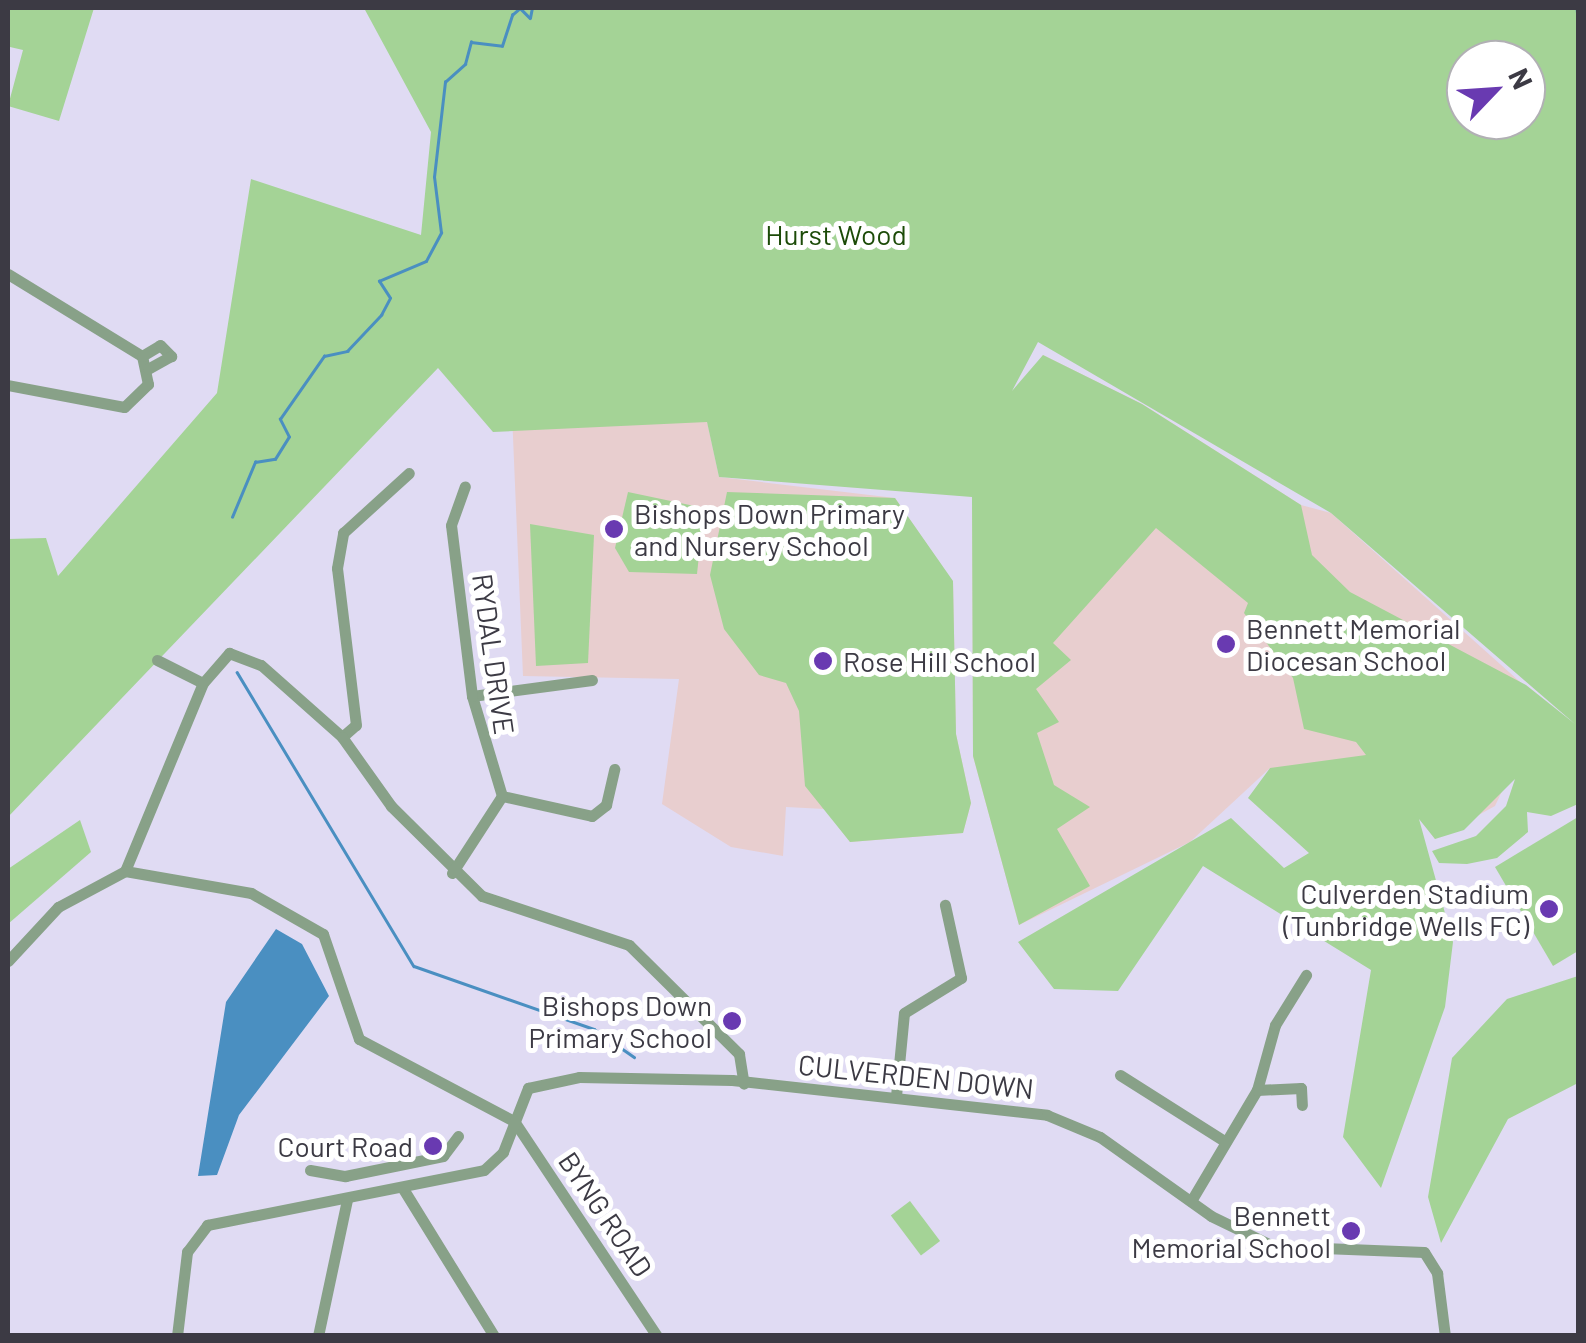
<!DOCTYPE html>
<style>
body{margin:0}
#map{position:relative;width:1586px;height:1343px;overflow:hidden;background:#e0dbf3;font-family:Barlow,sans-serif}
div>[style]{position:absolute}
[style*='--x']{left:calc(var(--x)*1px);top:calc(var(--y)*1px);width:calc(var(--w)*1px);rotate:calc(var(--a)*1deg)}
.education>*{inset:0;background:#e8cecf}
.green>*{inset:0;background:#a4d396;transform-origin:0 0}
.water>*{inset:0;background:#4a8fc1}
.stream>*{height:2.5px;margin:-1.25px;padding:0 1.25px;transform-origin:1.25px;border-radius:1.25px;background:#4a8fc1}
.street>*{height:11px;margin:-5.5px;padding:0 5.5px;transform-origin:5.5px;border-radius:5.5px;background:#88a188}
.dots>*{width:28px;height:28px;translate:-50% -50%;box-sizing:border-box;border:5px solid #fff;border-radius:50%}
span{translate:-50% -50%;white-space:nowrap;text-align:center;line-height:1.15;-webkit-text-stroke:10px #fff;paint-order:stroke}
.park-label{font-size:28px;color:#1c4b08}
.poi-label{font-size:28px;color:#3c3a44}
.left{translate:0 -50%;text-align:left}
.right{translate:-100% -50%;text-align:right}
.street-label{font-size:28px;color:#3c3a44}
.frame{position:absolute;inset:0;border:10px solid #3c3a44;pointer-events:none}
.north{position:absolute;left:1446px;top:40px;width:100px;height:100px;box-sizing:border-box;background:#fff;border:2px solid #b1b0b4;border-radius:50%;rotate:65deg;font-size:28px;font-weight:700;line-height:40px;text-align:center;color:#3c3a44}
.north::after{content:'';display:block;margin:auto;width:35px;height:45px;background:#693ab1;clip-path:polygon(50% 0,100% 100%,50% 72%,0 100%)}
</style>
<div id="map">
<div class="education">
<i style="clip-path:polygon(1043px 355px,1142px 404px,1301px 505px,1331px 513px,1576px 732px,1504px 787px,1495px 806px,1435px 839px,1384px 772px,1270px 768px,1190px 842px,1019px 925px,973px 756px,972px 450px)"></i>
<i style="clip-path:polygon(512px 413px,707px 421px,719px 477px,895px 498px,953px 582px,956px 734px,971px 803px,963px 833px,850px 842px,825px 809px,786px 807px,783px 856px,731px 847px,662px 804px,679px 679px,523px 676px)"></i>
</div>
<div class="green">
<i style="clip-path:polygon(8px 8px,94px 8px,59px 121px,8px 106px,23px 50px,10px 47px)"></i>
<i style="clip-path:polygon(evenodd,364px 8px,1578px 8px,1578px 804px,1551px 816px,1527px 812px,1528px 832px,1497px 858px,1467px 864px,1439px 863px,1432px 851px,1476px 836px,1506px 806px,1515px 779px,1464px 830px,1435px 839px,1419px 819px,1453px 942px,1445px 1007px,1381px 1188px,1343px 1137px,1371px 970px,1203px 866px,1118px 991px,1054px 989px,1018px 942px,1231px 818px,1284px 868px,1309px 853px,1248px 798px,1270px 768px,1366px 755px,1356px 742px,1304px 729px,1293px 678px,1244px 613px,1248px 603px,1156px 528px,1053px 643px,1071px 660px,1036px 689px,1059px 722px,1037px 733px,1054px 785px,1090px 807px,1057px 829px,1090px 886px,1019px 925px,973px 756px,972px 497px,719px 477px,707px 422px,493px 432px,438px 368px,8px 817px,8px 539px,46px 538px,58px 576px,217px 393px,251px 179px,421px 235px,431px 132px,364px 8px,1466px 60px,1526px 60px,1526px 120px,1466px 120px,1466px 60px,364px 8px,1038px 342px,1331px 513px,1575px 724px,1526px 685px,1350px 592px,1312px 555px,1301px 505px,1142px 404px,1043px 355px,1012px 391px,1038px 342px)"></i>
<i style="clip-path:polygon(628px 492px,704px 508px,697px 574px,629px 572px,615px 548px)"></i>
<i style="clip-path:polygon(727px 492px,895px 498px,953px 581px,956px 734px,971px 803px,963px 833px,850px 842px,805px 786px,799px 711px,786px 683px,759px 675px,724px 629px,710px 575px)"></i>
<i style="clip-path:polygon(530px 524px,594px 535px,588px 663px,536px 666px)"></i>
<i style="clip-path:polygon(1578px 817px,1578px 951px,1553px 966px,1495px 867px)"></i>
<i style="clip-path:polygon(80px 820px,91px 852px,8px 924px,8px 869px)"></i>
<i style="clip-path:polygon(1578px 976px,1578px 1083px,1508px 1119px,1441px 1243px,1428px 1197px,1452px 1058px,1507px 999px)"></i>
<i style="left:910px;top:1201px;width:50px;height:24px;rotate:53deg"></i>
</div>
<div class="water">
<i style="clip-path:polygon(276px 929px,302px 944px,329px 996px,239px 1115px,217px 1175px,198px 1176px,226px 1002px)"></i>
</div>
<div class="stream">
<i style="--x:1577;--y:8;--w:10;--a:84"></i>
<i style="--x:232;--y:517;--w:60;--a:-67.3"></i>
<i style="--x:255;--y:462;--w:20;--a:-9"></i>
<i style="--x:275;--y:459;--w:26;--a:-58"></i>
<i style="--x:289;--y:437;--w:20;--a:-117"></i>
<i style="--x:280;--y:419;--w:77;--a:-55.1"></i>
<i style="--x:324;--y:356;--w:24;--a:-12"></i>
<i style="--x:347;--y:351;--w:50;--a:-46.6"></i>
<i style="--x:381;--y:315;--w:19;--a:-62"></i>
<i style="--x:390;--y:298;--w:20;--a:-123"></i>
<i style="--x:379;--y:281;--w:51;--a:-23.1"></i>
<i style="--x:426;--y:261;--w:32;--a:-62"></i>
<i style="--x:441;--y:233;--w:56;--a:-97.1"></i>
<i style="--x:434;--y:177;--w:96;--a:-83.4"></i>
<i style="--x:445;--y:82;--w:27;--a:-42"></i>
<i style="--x:465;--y:64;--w:23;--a:-75"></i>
<i style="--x:471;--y:42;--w:31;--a:7"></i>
<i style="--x:502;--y:46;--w:33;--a:-72"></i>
<i style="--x:512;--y:15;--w:11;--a:-41"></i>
<i style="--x:520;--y:8;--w:14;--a:45"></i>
<i style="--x:530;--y:18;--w:10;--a:-79"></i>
<i style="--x:237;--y:672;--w:343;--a:59"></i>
<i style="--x:414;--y:966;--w:191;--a:19.3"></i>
<i style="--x:594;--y:1029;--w:49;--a:35"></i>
</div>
<div class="street">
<i style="--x:8;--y:274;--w:157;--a:31.5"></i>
<i style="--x:142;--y:356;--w:29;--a:78"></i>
<i style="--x:148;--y:384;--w:33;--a:136"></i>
<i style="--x:124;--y:407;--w:118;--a:-169.3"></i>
<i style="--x:142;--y:356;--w:21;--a:-31"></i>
<i style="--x:160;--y:345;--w:16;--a:45"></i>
<i style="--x:171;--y:356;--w:26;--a:151"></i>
<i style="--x:157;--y:660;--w:51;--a:26.6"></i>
<i style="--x:472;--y:696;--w:121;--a:-7.6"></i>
<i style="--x:342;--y:737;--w:18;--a:-41"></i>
<i style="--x:356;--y:725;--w:158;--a:-96.9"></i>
<i style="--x:337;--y:568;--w:36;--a:-80"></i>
<i style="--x:343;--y:533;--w:89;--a:-42.3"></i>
<i style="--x:502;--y:796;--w:92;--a:12.5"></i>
<i style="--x:592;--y:816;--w:18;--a:-38"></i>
<i style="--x:606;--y:805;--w:37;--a:-77"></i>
<i style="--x:125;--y:871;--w:204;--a:-67.5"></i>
<i style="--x:203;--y:683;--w:40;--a:-49"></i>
<i style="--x:229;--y:653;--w:34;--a:21"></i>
<i style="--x:261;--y:665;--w:108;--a:41.6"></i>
<i style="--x:342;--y:737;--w:85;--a:54.6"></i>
<i style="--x:391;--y:806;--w:128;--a:44.7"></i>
<i style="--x:482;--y:896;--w:155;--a:18.4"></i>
<i style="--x:629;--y:945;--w:155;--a:44.7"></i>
<i style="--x:739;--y:1054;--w:30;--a:81"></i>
<i style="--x:125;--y:871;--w:128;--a:9.9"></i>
<i style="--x:251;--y:893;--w:83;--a:29.7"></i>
<i style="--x:323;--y:934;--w:111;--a:71.1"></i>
<i style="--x:359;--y:1039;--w:175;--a:27.9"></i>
<i style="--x:514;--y:1121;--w:258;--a:56.4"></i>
<i style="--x:452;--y:873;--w:92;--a:-57"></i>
<i style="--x:502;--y:796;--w:104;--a:-106.7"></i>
<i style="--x:472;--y:696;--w:172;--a:-97"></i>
<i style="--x:451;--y:525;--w:41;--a:-70.3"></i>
<i style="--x:8;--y:961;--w:74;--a:-47.2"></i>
<i style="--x:58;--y:907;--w:76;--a:-28.2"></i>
<i style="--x:1120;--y:1075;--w:125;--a:32.3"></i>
<i style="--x:1257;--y:1090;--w:44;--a:-2.6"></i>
<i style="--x:1301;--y:1088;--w:17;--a:87"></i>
<i style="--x:896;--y:1096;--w:83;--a:-84.5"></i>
<i style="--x:904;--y:1013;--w:67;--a:-31.6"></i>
<i style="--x:961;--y:978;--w:75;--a:-102.4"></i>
<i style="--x:310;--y:1170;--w:36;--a:10"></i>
<i style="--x:345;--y:1176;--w:100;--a:-11.5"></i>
<i style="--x:443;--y:1156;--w:25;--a:-53"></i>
<i style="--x:402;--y:1187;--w:175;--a:58.3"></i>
<i style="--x:1191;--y:1201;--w:129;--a:-59.3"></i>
<i style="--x:1257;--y:1090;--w:67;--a:-74.5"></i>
<i style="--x:1275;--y:1025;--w:59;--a:-58.2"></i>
<i style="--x:177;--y:1336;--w:85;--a:-83.2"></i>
<i style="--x:187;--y:1252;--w:34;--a:-53"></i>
<i style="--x:207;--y:1225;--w:282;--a:-11.2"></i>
<i style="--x:484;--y:1170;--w:26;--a:-43"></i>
<i style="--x:503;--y:1152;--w:69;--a:-68.7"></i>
<i style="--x:528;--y:1088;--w:52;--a:-12.2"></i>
<i style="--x:579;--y:1077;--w:153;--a:1.1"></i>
<i style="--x:732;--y:1080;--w:317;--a:6.3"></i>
<i style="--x:1047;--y:1115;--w:57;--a:22.5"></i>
<i style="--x:1100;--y:1137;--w:136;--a:35.4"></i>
<i style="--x:1211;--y:1216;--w:69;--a:25.8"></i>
<i style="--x:1273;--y:1246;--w:151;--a:2.3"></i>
<i style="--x:1424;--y:1252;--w:25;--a:58"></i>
<i style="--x:1437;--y:1273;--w:64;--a:82.8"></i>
<i style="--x:318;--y:1336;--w:139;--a:-78"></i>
</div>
<div class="dots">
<i style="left:614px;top:529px;background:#693ab1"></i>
<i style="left:1226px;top:644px;background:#693ab1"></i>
<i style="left:823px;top:661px;background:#693ab1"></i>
<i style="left:1549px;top:909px;background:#693ab1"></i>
<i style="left:732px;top:1021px;background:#693ab1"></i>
<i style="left:433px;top:1146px;background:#693ab1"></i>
<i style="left:1351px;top:1231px;background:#693ab1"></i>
</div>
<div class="park-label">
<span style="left:836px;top:234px">Hurst Wood</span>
</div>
<div class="poi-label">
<span class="left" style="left:634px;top:529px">Bishops Down Primary<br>and Nursery School</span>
<span class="left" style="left:1246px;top:644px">Bennett Memorial<br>Diocesan School</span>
<span class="left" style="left:843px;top:661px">Rose Hill School</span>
<span class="right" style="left:1529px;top:909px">Culverden Stadium<br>(Tunbridge Wells FC)</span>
<span class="right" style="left:712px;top:1021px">Bishops Down<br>Primary School</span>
<span class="right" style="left:413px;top:1146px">Court Road</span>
<span class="right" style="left:1331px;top:1231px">Bennett<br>Memorial School</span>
</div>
<div class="street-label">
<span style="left:494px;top:654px;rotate:82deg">RYDAL DRIVE</span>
<span style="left:916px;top:1076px;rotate:6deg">CULVERDEN DOWN</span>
<span style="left:606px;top:1214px;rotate:56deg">BYNG ROAD</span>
</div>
<div class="frame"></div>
<div class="north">N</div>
</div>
